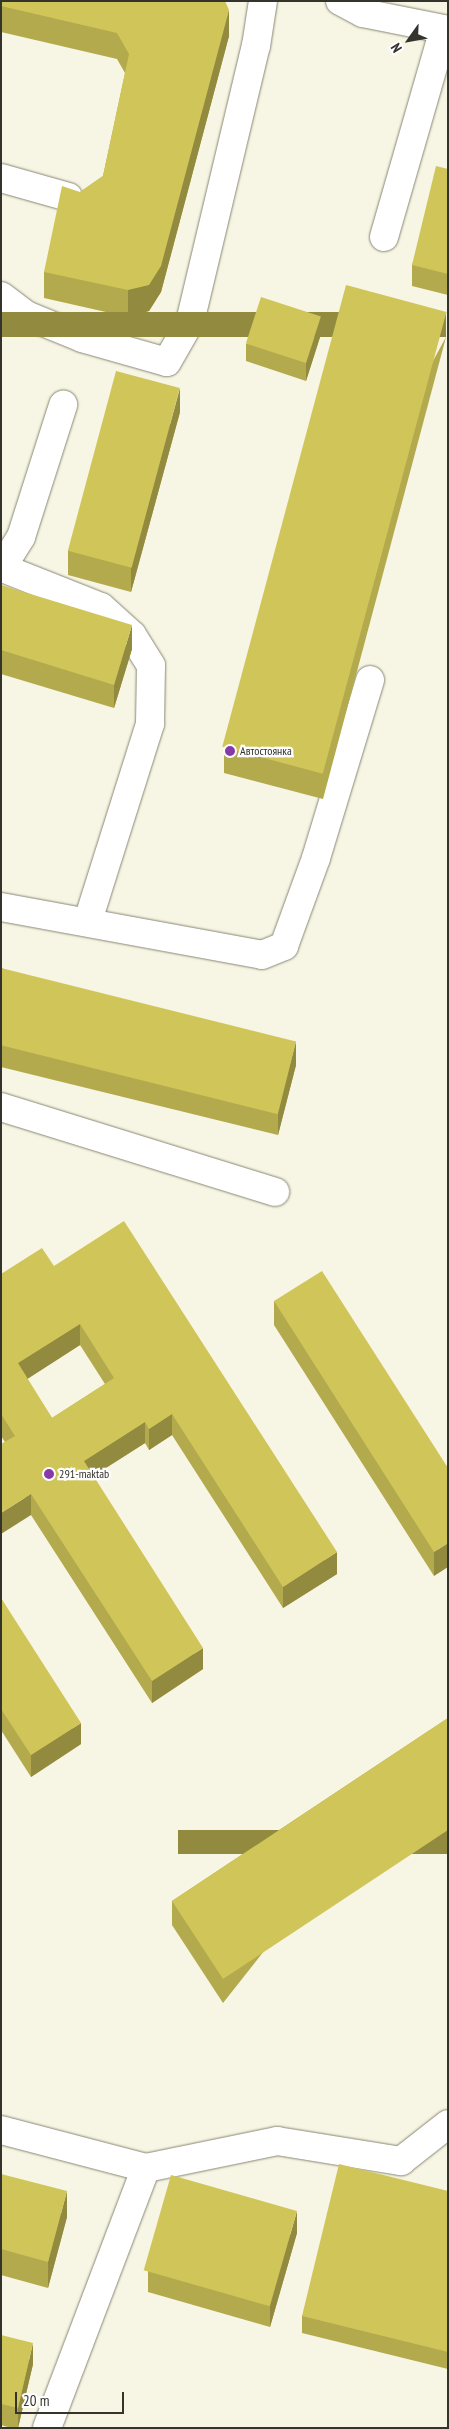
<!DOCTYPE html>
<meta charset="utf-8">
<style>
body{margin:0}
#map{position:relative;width:449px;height:2429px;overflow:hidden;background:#f7f5e3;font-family:"PT Sans Narrow",sans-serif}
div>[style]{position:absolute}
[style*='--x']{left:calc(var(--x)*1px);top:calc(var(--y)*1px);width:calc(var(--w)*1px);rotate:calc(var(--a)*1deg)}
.roads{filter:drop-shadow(0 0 1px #888776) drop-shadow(0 0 1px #888776)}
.minor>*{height:28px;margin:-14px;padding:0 14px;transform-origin:14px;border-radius:14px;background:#fff}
.wall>*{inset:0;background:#b3a94d}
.shaded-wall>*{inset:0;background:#928a3e;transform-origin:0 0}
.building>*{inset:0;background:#d0c559;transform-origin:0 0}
.dots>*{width:14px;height:14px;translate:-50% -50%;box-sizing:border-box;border:2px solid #fff;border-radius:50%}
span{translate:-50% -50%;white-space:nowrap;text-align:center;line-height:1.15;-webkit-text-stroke:4.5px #fff;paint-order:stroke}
.poi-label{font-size:12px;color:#34332c}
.left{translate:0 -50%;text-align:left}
.frame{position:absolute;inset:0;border:2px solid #34332c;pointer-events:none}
.north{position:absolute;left:384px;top:15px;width:50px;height:50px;-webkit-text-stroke:4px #fff;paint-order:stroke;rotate:238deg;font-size:14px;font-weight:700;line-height:20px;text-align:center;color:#34332c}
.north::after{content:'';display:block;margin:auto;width:18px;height:22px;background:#34332c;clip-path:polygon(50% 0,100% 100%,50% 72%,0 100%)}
.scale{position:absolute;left:15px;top:2392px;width:109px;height:22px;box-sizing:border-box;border:2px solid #34332c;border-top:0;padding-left:6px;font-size:15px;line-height:18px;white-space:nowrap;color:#34332c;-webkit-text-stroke:4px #fff;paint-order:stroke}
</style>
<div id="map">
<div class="roads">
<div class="minor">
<i style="--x:340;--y:1;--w:26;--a:28"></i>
<i style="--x:363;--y:13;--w:87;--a:11.3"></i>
<i style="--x:1;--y:178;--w:70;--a:15.8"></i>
<i style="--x:384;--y:237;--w:216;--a:-73.9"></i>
<i style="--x:1;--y:296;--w:31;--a:37"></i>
<i style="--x:26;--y:315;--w:61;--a:22.3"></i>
<i style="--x:82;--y:338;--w:88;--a:15.8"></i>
<i style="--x:167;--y:362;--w:46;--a:-60.1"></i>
<i style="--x:190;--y:322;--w:284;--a:-76.6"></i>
<i style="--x:256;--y:46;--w:46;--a:-81.2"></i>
<i style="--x:1;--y:569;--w:38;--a:-58"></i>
<i style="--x:21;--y:537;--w:139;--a:-72.3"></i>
<i style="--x:5;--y:569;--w:103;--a:21.6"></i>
<i style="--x:101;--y:607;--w:42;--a:42.1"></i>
<i style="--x:132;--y:635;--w:36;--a:58"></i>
<i style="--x:151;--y:666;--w:58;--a:91"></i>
<i style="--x:150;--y:724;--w:207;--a:107.5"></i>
<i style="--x:1;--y:907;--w:265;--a:10.4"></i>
<i style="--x:262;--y:955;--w:24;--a:-22"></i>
<i style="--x:284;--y:946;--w:94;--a:-70"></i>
<i style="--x:316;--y:858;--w:186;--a:-73.1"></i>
<i style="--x:1;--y:1107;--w:287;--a:17.2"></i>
<i style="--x:1;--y:2130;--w:150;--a:14.7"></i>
<i style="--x:146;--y:2168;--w:134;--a:-11.6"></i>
<i style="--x:277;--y:2141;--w:126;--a:9.2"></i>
<i style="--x:401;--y:2161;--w:60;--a:-38.2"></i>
<i style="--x:47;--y:2428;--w:278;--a:-69.2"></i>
</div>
</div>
<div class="wall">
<i style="clip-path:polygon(1px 1px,229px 36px,161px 292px,149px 311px,128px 317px,44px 298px,44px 272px,80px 192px,103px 176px,125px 73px,117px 59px,1px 32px)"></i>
<i style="clip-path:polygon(448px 169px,448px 295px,412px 286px,412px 265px)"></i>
<i style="clip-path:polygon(321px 334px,306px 381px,246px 361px,246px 344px)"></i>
<i style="clip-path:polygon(446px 337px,323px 799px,224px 773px,224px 747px)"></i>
<i style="clip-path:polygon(180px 412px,131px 592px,68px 575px,68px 551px)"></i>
<i style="clip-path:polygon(1px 585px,132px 649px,114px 708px,1px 674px)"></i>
<i style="clip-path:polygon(1px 968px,296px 1065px,278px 1135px,1px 1067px)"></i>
<i style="clip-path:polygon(evenodd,54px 1266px,337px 1574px,283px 1608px,172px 1435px,149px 1450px,145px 1443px,93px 1476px,203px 1669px,152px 1703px,31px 1515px,5px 1442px,1px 1436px,1px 1274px,54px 1266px,80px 1345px,105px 1384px,52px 1418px,27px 1379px,80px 1345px)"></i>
<i style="clip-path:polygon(274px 1301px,448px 1468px,434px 1576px,274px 1325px)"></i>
<i style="clip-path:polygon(1px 1598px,81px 1744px,31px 1777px,1px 1730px)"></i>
<i style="clip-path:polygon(448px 1718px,223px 2003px,172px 1925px,172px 1901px)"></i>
<i style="clip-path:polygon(1px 2174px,67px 2217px,48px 2288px,1px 2275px)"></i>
<i style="clip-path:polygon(448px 2191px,448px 2369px,302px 2333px,302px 2316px)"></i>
<i style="clip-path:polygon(297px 2233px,270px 2327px,148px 2292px,148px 2271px)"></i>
<i style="clip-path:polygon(1px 2335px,33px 2364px,18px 2428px,11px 2428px,1px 2425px)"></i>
</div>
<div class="shaded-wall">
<i style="clip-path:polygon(229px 10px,229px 36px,161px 292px,149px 311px,128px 317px,128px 290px)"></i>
<i style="left:446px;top:312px;width:25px;height:478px;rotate:90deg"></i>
<i style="clip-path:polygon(321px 317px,321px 334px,306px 381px,306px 364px)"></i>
<i style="clip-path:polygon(180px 388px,180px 412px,131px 592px,131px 568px)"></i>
<i style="clip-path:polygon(132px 625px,132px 649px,114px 708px,114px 685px)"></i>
<i style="clip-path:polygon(296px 1041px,296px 1065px,278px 1135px,278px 1111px)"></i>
<i style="clip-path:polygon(80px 1324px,80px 1345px,18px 1385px,18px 1363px)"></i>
<i style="clip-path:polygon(172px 1414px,172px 1435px,149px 1450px,149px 1429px)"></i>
<i style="clip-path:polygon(145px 1422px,145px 1443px,84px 1482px,84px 1461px)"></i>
<i style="clip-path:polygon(31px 1494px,31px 1515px,1px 1534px,1px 1513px)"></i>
<i style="clip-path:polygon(448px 1543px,448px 1567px,434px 1576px,434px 1552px)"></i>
<i style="clip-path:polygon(337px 1552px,337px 1574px,283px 1608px,283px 1587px)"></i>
<i style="clip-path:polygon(203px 1648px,203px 1669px,152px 1703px,152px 1681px)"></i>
<i style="clip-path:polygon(81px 1723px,81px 1744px,31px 1777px,31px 1755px)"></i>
<i style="left:448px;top:1830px;width:24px;height:270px;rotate:90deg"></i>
<i style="clip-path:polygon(67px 2191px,67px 2217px,48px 2288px,48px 2262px)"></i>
<i style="clip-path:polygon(297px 2211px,297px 2233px,270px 2327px,270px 2306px)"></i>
<i style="clip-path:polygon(33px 2343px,33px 2364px,18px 2428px,18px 2408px)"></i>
</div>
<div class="building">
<i style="clip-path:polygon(1px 1px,225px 1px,229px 10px,161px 266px,149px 285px,128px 290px,44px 272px,62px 186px,80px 192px,103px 176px,129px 54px,117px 33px,1px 6px)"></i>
<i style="clip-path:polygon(436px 166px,448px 169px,448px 274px,412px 265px)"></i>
<i style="left:346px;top:285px;width:104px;height:478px;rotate:15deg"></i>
<i style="left:261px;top:297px;width:63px;height:49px;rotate:18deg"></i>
<i style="left:116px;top:371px;width:66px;height:186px;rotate:15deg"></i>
<i style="clip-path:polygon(1px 585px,132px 625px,114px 685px,1px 650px)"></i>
<i style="left:1px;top:968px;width:304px;height:75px;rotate:14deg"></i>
<i style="clip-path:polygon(evenodd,124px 1221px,337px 1552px,283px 1587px,172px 1414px,149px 1429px,145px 1422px,84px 1461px,203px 1648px,152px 1681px,31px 1494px,1px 1513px,1px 1444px,15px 1436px,1px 1414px,1px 1274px,42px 1248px,54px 1266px,124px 1221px,80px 1324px,114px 1378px,52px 1418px,18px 1363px,80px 1324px)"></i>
<i style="clip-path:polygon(322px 1271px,448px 1468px,448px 1543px,434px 1552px,274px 1301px)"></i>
<i style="clip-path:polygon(1px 1598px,81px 1723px,31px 1755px,1px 1709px)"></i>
<i style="clip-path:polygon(448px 1718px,448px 1830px,223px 1979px,172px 1901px)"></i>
<i style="clip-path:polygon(339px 2164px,448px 2191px,448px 2352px,302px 2316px)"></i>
<i style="clip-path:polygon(1px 2174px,67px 2191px,48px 2262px,1px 2249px)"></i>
<i style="left:171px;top:2175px;width:131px;height:99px;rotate:16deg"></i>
<i style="clip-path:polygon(1px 2335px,33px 2343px,18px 2408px,1px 2404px)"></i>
</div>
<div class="dots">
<i style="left:230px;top:751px;background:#8739aa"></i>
<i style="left:49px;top:1474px;background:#8739aa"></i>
</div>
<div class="poi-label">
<span class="left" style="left:240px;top:751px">Автостоянка</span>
<span class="left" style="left:59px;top:1474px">291-maktab</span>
</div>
<div class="frame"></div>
<div class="north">N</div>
<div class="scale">20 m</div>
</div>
